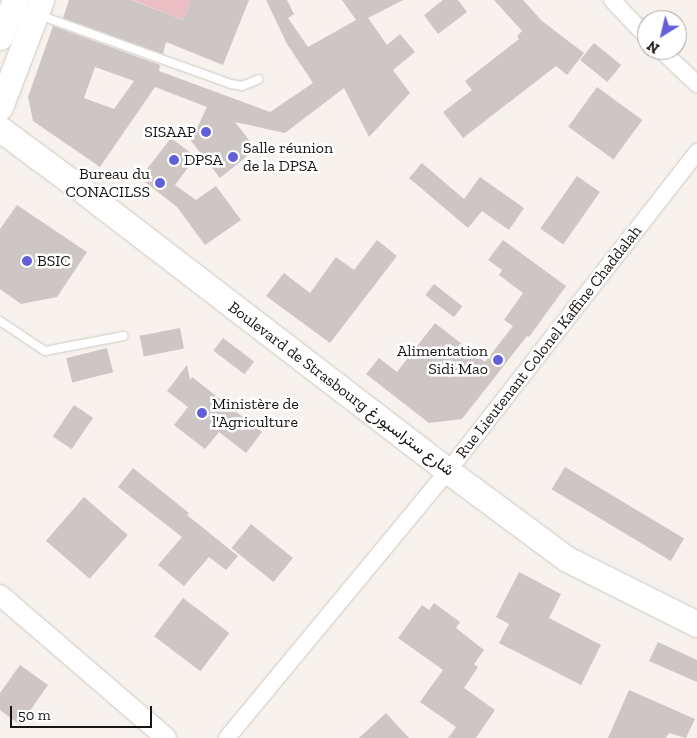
<!DOCTYPE html>
<meta charset="utf-8">
<style>
body{margin:0}
#map{position:relative;width:697px;height:738px;overflow:hidden;background:#f7f2ed;font-family:"Zilla Slab",Vazirmatn,serif}
div>[style]{position:absolute}
[style*='--x']{left:calc(var(--x)*1px);top:calc(var(--y)*1px);width:calc(var(--w)*1px);rotate:calc(var(--a)*1deg)}
.green>*{inset:0;background:#eabec3}
.building>*{inset:0;background:#cdc6c4;transform-origin:0 0}
.roads{filter:drop-shadow(0 0 1px #cdc9c4) drop-shadow(0 0 1px #cdc9c4)}
.service>*{height:8px;margin:-4px;padding:0 4px;transform-origin:4px;border-radius:4px;background:#fff}
.minor>*{height:16px;margin:-8px;padding:0 8px;transform-origin:8px;border-radius:8px;background:#fff}
.tertiary>*{height:20px;margin:-10px;padding:0 10px;transform-origin:10px;border-radius:10px;background:#fff}
.primary>*{height:25px;margin:-12.5px;padding:0 12.5px;transform-origin:12.5px;border-radius:12.5px;background:#fff}
.dots>*{width:14px;height:14px;translate:-50% -50%;box-sizing:border-box;border:2px solid #fff;border-radius:50%}
span{translate:-50% -50%;white-space:nowrap;text-align:center;line-height:1.15;-webkit-text-stroke:5px #fff;paint-order:stroke}
.poi-label{font-size:16px;color:#181614}
.right{translate:-100% -50%;text-align:right}
.left{translate:0 -50%;text-align:left}
.street-label{font-size:16px;color:#181614}
.north{position:absolute;left:637px;top:10px;width:50px;height:50px;box-sizing:border-box;background:#fff;border:1px solid #a3a2a1;border-radius:50%;rotate:216deg;font-size:14px;font-weight:700;line-height:20px;text-align:center;color:#181614}
.north::after{content:'';display:block;margin:auto;width:18px;height:22px;background:#635fd8;clip-path:polygon(50% 0,100% 100%,50% 72%,0 100%)}
.scale{position:absolute;left:10px;top:706px;width:142px;height:22px;box-sizing:border-box;border:2px solid #181614;border-top:0;padding-left:6px;font-size:15px;line-height:18px;white-space:nowrap;color:#181614;-webkit-text-stroke:4px #fff;paint-order:stroke}
</style>
<div id="map">
<div class="green">
<i style="clip-path:polygon(133px 0,191px 0,183px 20px)"></i>
</div>
<div class="building">
<i style="clip-path:polygon(69px 0,132px 0,183px 20px,191px 0,249px 0,223px 65px,166px 42px,163px 54px,63px 18px)"></i>
<i style="clip-path:polygon(evenodd,266px 0,287px 0,294px 14px,288px 18px,308px 47px,356px 20px,342px 0,403px 0,368px 18px,387px 45px,400px 34px,415px 52px,393px 70px,410px 93px,369px 137px,344px 88px,285px 133px,235px 122px,256px 149px,220px 178px,191px 141px,207px 107px,155px 87px,100px 167px,33px 121px,28px 97px,53px 26px,160px 65px,159px 71px,270px 112px,313px 83px,287px 44px,266px 0,95px 67px,134px 81px,114px 109px,84px 98px,95px 67px)"></i>
<i style="clip-path:polygon(443px 0,458px 0,467px 12px,438px 34px,424px 15px)"></i>
<i style="clip-path:polygon(494px 0,523px 0,542px 21px,584px 53px,567px 75px,556px 66px,463px 138px,443px 112px,472px 90px,465px 81px,519px 39px,517px 36px,522px 31px)"></i>
<i style="left:594px;top:43px;width:35px;height:22px;rotate:39deg"></i>
<i style="left:597px;top:87px;width:56px;height:49px;rotate:36deg"></i>
<i style="clip-path:polygon(171px 138px,196px 157px,175px 185px,196px 200px,216px 186px,241px 220px,205px 245px,177px 207px,140px 178px)"></i>
<i style="clip-path:polygon(422px 163px,464px 199px,480px 177px,524px 208px,509px 230px,482px 211px,468px 228px,409px 178px)"></i>
<i style="left:577px;top:176px;width:28px;height:64px;rotate:35deg"></i>
<i style="clip-path:polygon(17px 205px,87px 252px,57px 297px,21px 304px,0 289px,0 229px)"></i>
<i style="clip-path:polygon(377px 240px,397px 256px,330px 343px,266px 296px,284px 273px,310px 293px,336px 257px,354px 270px)"></i>
<i style="clip-path:polygon(503px 240px,566px 286px,529px 337px,527px 336px,462px 419px,429px 423px,366px 374px,379px 358px,397px 372px,435px 323px,485px 362px,513px 326px,504px 320px,523px 293px,499px 275px,502px 270px,488px 260px)"></i>
<i style="left:434px;top:284px;width:36px;height:14px;rotate:38deg"></i>
<i style="left:180px;top:328px;width:21px;height:41px;rotate:79deg"></i>
<i style="left:223px;top:338px;width:39px;height:16px;rotate:37deg"></i>
<i style="left:107px;top:348px;width:25px;height:42px;rotate:76deg"></i>
<i style="clip-path:polygon(187px 365px,190px 380px,192px 377px,262px 432px,246px 453px,219px 432px,205px 449px,174px 425px,188px 407px,167px 391px)"></i>
<i style="left:74px;top:405px;width:23px;height:38px;rotate:34deg"></i>
<i style="left:565px;top:467px;width:139px;height:26px;rotate:31deg"></i>
<i style="clip-path:polygon(133px 468px,189px 513px,187px 515px,238px 556px,226px 570px,209px 557px,184px 586px,158px 565px,182px 537px,118px 487px)"></i>
<i style="left:84px;top:497px;width:58px;height:58px;rotate:41deg"></i>
<i style="left:251px;top:524px;width:54px;height:31px;rotate:39deg"></i>
<i style="clip-path:polygon(519px 572px,561px 594px,549px 618px,601px 645px,581px 685px,499px 643px,509px 624px,496px 617px)"></i>
<i style="left:183px;top:598px;width:58px;height:48px;rotate:37deg"></i>
<i style="clip-path:polygon(434px 603px,460px 622px,456px 628px,484px 650px,474px 664px,478px 667px,464px 688px,495px 710px,476px 738px,448px 738px,456px 727px,420px 702px,443px 670px,398px 638px,422px 605px,429px 610px)"></i>
<i style="clip-path:polygon(658px 642px,697px 660px,697px 682px,649px 661px)"></i>
<i style="clip-path:polygon(20px 665px,48px 685px,20px 725px,0 710px,0 693px)"></i>
<i style="clip-path:polygon(629px 690px,695px 719px,686px 738px,669px 733px,666px 738px,608px 738px)"></i>
<i style="clip-path:polygon(386px 713px,409px 738px,359px 738px)"></i>
</div>
<div class="roads">
<div class="service">
<i style="--x:39;--y:15;--w:204;--a:19.8"></i>
<i style="--x:231;--y:84;--w:11;--a:10"></i>
<i style="--x:242;--y:86;--w:18;--a:-22"></i>
<i style="--x:0;--y:321;--w:54;--a:33.7"></i>
<i style="--x:45;--y:351;--w:80;--a:-10.8"></i>
</div>
<div class="minor">
<i style="--x:612;--y:0;--w:51;--a:46.6"></i>
<i style="--x:661;--y:50;--w:50;--a:43.4"></i>
<i style="--x:227;--y:738;--w:347;--a:-50.4"></i>
<i style="--x:448;--y:471;--w:405;--a:-52"></i>
</div>
<div class="tertiary">
<i style="--x:0;--y:595;--w:219;--a:40.7"></i>
</div>
<div class="primary">
<i style="--x:0;--y:37;--w:40;--a:-68"></i>
<i style="--x:0;--y:107;--w:115;--a:-69"></i>
<i style="--x:0;--y:129;--w:86;--a:36.5"></i>
<i style="--x:69;--y:180;--w:478;--a:37.5"></i>
<i style="--x:448;--y:471;--w:148;--a:36.5"></i>
<i style="--x:567;--y:559;--w:145;--a:26.6"></i>
</div>
</div>
<div class="dots">
<i style="left:206px;top:132px;background:#635fd8"></i>
<i style="left:233px;top:157px;background:#635fd8"></i>
<i style="left:174px;top:160px;background:#635fd8"></i>
<i style="left:160px;top:183px;background:#635fd8"></i>
<i style="left:27px;top:261px;background:#635fd8"></i>
<i style="left:498px;top:360px;background:#635fd8"></i>
<i style="left:202px;top:413px;background:#635fd8"></i>
</div>
<div class="poi-label">
<span class="right" style="left:196px;top:132px">SISAAP</span>
<span class="left" style="left:243px;top:157px">Salle réunion<br>de la DPSA</span>
<span class="left" style="left:184px;top:160px">DPSA</span>
<span class="right" style="left:150px;top:183px">Bureau du<br>CONACILSS</span>
<span class="left" style="left:37px;top:261px">BSIC</span>
<span class="right" style="left:488px;top:360px">Alimentation<br>Sidi Mao</span>
<span class="left" style="left:212px;top:413px">Ministère de<br>l'Agriculture</span>
</div>
<div class="street-label">
<span style="left:549px;top:342px;rotate:-52deg">Rue Lieutenant Colonel Kaffine Chaddalah</span>
<span style="left:341px;top:389px;rotate:37deg">Boulevard de Strasbourg شارع ستراسبورغ</span>
</div>
<div class="north">N</div>
<div class="scale">50 m</div>
</div>
